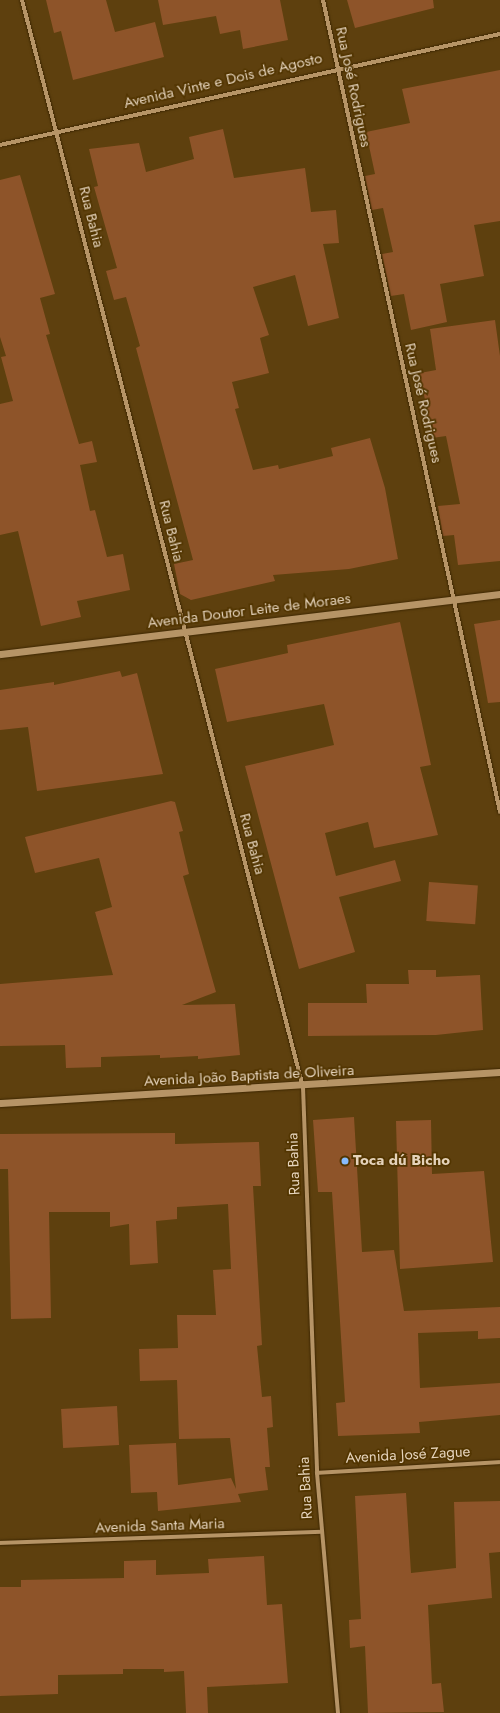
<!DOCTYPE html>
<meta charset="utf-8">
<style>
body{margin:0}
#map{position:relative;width:500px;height:1713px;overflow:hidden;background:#5e400e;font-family:Jost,sans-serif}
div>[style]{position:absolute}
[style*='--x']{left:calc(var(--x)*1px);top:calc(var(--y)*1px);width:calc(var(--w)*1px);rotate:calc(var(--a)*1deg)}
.building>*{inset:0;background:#8e5429;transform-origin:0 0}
.roads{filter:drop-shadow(0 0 1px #3e2702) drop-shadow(0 0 1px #3e2702)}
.minor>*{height:4px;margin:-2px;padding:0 2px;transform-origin:2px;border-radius:2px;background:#b69466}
.tertiary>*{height:7px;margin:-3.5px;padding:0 3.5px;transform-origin:3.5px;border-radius:3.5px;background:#b69466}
.dots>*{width:11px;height:11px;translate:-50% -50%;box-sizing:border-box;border:2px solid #523500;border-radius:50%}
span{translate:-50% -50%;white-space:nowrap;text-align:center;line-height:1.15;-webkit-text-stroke:3.5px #523500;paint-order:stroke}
.street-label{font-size:15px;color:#e5d3bb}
.poi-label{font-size:15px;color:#e5d3bb;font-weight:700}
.left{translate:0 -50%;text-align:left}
</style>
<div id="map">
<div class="building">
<i style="clip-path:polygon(46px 0,106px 0,115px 32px,155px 22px,164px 57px,73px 80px,61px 31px,54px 33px)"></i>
<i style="clip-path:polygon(158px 0,280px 0,288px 40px,243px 49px,240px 30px,220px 34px,216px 16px,163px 25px)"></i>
<i style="clip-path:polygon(347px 0,433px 0,434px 8px,355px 28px)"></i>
<i style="clip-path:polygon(500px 70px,500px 221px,474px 225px,484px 276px,440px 284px,447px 322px,411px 330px,404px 294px,391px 296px,382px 254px,393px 252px,383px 208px,372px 210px,365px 176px,375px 174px,366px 132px,410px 123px,402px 89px)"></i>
<i style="clip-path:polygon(223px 129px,234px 178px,305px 168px,311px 212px,336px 210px,339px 243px,323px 244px,339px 318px,308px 326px,295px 275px,253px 287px,269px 335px,260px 338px,269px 373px,232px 382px,239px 408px,235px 409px,253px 470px,278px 465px,279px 469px,333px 456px,331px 448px,370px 438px,385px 488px,398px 559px,349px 569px,273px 575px,275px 581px,191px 600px,180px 594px,174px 564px,193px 560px,136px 348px,140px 346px,126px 297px,114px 300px,106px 271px,117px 268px,94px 187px,98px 186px,89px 149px,139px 143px,146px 172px,194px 159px,189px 137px)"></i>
<i style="clip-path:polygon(20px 175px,55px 294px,40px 298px,50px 334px,46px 335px,79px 444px,92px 441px,97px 462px,80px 465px,90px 511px,95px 510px,107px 557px,123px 554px,130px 590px,77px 601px,81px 617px,41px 626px,18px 531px,0 535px,0 404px,13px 401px,1px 357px,6px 356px,0 337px,0 180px)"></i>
<i style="clip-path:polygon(495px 320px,500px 356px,500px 561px,458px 565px,454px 535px,443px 536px,438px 506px,460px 504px,446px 436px,432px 438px,420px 373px,436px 370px,430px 329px)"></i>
<i style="clip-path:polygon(500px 620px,500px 702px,488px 703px,474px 624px)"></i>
<i style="clip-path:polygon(400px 622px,431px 765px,420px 767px,438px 835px,374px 848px,368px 822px,325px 833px,336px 876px,395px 860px,401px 881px,339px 897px,355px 952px,299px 969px,245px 766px,334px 745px,324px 704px,227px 722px,215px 669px,288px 653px,287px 645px)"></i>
<i style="clip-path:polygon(120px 671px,122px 677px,137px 673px,163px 774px,37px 791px,28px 727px,0 730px,0 690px,54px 682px,54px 685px)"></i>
<i style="clip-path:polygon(171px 801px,175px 802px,183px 831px,179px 832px,189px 874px,183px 876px,216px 992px,182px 1005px,235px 1004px,240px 1055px,198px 1059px,198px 1056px,160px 1058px,160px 1055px,101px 1057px,101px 1067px,66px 1068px,65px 1045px,0 1046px,0 984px,113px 975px,95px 912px,112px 907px,99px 858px,35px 873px,25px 837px)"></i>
<i style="left:429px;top:882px;width:49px;height:39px;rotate:4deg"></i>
<i style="clip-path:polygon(408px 970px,436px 970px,436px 977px,480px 975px,483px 1030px,436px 1035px,308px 1036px,308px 1003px,367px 1003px,366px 984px,409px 984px)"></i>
<i style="clip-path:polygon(354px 1117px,362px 1252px,394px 1250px,404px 1311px,500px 1307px,500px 1338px,478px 1339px,478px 1331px,418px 1333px,420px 1388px,500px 1383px,500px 1415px,419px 1422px,420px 1433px,338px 1436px,336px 1403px,345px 1402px,332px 1192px,318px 1192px,313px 1120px)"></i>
<i style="clip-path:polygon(431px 1120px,432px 1174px,484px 1171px,493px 1262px,400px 1269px,396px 1121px)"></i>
<i style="clip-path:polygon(175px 1133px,175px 1144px,259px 1142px,261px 1186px,253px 1186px,262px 1345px,257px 1346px,262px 1397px,271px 1396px,273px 1427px,267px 1428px,270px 1467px,265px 1467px,268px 1490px,238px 1494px,241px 1502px,158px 1511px,157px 1492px,131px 1493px,129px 1445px,176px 1443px,178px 1485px,231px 1478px,236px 1489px,230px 1438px,179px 1439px,177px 1380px,140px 1381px,139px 1349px,178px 1348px,177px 1315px,216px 1315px,213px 1270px,231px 1269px,228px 1204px,177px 1207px,177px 1219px,156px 1221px,158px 1263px,130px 1265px,129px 1224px,110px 1227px,110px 1212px,49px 1212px,51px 1318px,11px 1319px,8px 1169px,0 1169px,0 1134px)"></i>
<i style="left:117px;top:1406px;width:39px;height:56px;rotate:87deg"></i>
<i style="clip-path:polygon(406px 1493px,411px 1573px,456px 1568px,454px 1502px,500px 1501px,500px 1552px,489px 1553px,492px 1598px,428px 1605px,432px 1684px,441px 1683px,444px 1712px,368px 1713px,365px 1646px,350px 1648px,349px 1620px,361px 1619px,355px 1496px)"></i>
<i style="clip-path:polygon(264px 1556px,267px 1605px,282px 1604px,288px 1683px,207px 1687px,208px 1713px,186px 1713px,184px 1671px,164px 1672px,164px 1669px,123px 1669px,123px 1674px,58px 1675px,58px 1694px,0 1696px,0 1587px,21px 1587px,21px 1580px,124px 1578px,124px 1561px,156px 1560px,156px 1575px,209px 1573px,208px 1559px)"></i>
</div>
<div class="roads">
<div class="minor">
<i style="--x:22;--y:0;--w:1123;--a:75.51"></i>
<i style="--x:303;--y:1087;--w:386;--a:87.9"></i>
<i style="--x:317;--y:1473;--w:241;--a:85"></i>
<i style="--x:323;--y:0;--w:831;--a:77.7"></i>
<i style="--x:0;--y:145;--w:512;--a:-12.52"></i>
<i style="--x:317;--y:1473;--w:183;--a:-3.4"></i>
<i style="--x:0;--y:1543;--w:320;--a:-2"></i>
</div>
<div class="tertiary">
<i style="--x:0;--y:654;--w:504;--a:-6.84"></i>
<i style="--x:0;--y:1103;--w:501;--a:-3.55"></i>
</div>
</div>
<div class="dots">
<i style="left:345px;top:1161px;background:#87bbfc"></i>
</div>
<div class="street-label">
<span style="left:223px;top:81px;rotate:-13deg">Avenida Vinte e Dois de Agosto</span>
<span style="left:353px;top:87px;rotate:78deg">Rua José Rodrigues</span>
<span style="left:91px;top:217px;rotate:76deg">Rua Bahia</span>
<span style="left:423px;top:403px;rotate:77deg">Rua José Rodrigues</span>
<span style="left:171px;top:531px;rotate:76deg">Rua Bahia</span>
<span style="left:249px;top:611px;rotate:-7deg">Avenida Doutor Leite de Moraes</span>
<span style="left:252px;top:844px;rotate:75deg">Rua Bahia</span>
<span style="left:249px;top:1076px;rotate:-3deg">Avenida João Baptista de Oliveira</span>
<span style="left:294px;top:1164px;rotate:-92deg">Rua Bahia</span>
<span style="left:408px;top:1455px;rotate:-3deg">Avenida José Zague</span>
<span style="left:306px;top:1488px;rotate:-93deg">Rua Bahia</span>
<span style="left:160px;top:1526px;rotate:-2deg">Avenida Santa Maria</span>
</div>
<div class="poi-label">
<span class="left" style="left:353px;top:1161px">Toca dú Bicho</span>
</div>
</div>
